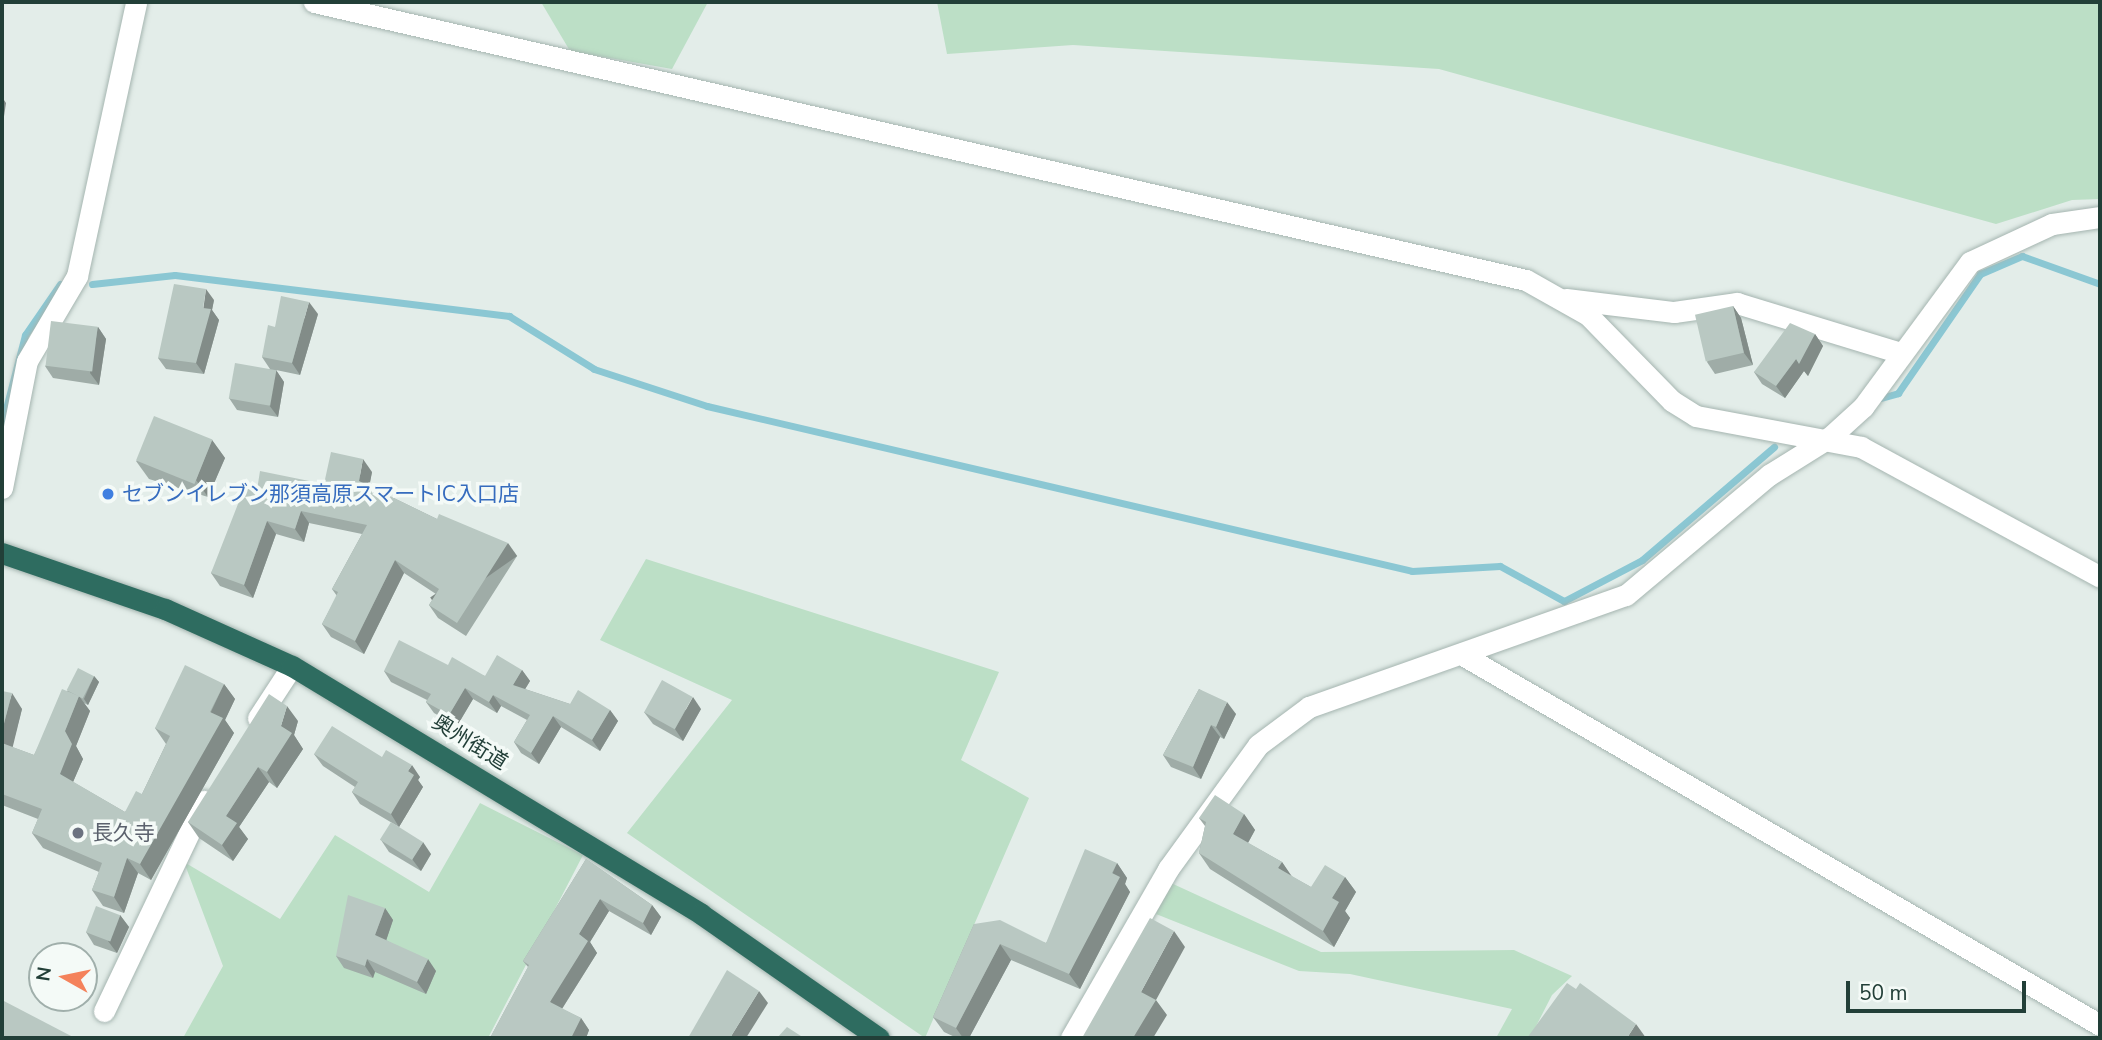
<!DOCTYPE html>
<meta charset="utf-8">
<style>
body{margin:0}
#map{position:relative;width:2102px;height:1040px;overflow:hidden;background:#e3ede9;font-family:"Nunito Sans","Noto Sans JP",sans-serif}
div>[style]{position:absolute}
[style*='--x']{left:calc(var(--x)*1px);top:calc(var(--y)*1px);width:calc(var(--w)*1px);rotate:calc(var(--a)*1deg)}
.green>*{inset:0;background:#bcdfc6}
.stream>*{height:7px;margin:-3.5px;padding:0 3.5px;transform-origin:3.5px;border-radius:3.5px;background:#8bc7d3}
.roads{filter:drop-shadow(0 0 2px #a5b5b0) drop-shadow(0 0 2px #a5b5b0)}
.minor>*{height:21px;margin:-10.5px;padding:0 10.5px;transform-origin:10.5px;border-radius:10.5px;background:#fff}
.highway>*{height:21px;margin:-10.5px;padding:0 10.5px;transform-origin:10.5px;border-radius:10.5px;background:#2e6c60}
.wall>*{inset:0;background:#9faca7}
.shaded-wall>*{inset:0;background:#828c88;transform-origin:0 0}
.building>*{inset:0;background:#b9c8c2;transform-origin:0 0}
.dots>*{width:19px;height:19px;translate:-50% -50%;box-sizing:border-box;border:4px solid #f4faf7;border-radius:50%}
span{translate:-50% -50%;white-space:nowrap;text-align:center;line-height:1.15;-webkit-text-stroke:7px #f4faf7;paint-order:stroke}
.shop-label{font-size:21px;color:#366cbe}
.left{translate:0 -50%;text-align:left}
.street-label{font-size:21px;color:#223f38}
.worship-label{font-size:21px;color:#5b616d}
.frame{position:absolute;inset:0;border:4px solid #223f38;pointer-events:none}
.north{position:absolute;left:28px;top:942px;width:70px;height:70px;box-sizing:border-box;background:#f4faf7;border:2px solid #a0afab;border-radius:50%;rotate:279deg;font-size:19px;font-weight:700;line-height:28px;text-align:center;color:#223f38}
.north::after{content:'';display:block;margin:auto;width:24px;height:32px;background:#f4825b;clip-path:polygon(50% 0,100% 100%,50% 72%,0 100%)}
.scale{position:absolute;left:1846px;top:981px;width:180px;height:32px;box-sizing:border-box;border:4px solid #223f38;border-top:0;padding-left:9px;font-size:21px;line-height:24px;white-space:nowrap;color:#223f38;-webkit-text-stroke:5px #f4faf7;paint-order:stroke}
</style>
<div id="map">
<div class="green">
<i style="clip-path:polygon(541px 2px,708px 2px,672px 69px,570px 51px)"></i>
<i style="clip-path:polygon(937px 2px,2100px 2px,2100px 199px,2072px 200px,1996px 224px,1439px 69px,1073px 45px,947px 54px)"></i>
<i style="clip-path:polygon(646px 559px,999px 672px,961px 760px,1029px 798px,925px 1038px,627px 833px,732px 700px,600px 640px)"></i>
<i style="clip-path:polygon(480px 803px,583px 855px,488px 1038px,183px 1038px,223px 966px,184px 862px,280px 919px,335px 835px,429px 892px)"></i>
<i style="clip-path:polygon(1171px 883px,1321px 952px,1514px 950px,1572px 976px,1552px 995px,1530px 1038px,1496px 1038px,1512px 1009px,1350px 974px,1299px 971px,1156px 914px)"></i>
</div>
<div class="stream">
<i style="--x:92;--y:284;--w:83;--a:-6.2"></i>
<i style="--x:175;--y:275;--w:337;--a:7"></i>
<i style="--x:509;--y:316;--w:100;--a:31.9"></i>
<i style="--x:594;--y:369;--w:119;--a:18.1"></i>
<i style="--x:707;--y:406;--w:724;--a:13.17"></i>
<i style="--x:1412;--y:571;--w:88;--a:-3.3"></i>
<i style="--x:1500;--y:566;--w:73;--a:28.7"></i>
<i style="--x:1564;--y:601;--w:88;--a:-27.7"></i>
<i style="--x:1642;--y:560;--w:174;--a:-40.6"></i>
<i style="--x:1881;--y:398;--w:18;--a:-16"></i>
<i style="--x:1898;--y:393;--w:145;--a:-55.4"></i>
<i style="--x:1980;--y:274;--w:46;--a:-23.2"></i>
<i style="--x:2022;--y:256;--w:83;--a:19.7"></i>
<i style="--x:2;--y:424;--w:92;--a:-75.5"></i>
<i style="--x:25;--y:335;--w:62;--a:-55.5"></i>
</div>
<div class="roads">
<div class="minor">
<i style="--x:314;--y:2;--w:1243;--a:12.92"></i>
<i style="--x:1526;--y:280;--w:71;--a:29.4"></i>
<i style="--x:1588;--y:315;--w:120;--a:45.7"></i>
<i style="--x:1672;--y:401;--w:28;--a:32"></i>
<i style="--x:1696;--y:416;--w:168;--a:10.6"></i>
<i style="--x:1861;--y:447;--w:272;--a:28.5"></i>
<i style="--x:1566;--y:299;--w:109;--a:6.9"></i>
<i style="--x:1674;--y:312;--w:64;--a:-8.1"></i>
<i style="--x:1737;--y:303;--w:171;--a:17"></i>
<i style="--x:2;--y:488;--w:129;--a:-78.9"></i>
<i style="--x:27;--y:361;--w:99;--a:-59.5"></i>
<i style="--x:77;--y:276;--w:280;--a:-77.8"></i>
<i style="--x:1461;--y:654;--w:739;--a:30.14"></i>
<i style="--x:258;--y:718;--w:62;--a:-56.8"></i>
<i style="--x:104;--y:1011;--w:233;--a:-64.5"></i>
<i style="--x:1071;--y:1038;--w:195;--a:-60.1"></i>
<i style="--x:1168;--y:869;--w:153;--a:-54"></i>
<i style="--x:1258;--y:745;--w:64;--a:-36.7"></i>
<i style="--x:1309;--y:707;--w:336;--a:-19.5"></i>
<i style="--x:1626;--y:595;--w:187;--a:-40"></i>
<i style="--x:1769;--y:475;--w:72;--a:-31.9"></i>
<i style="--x:1830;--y:437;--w:45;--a:-42.3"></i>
<i style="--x:1863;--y:407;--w:180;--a:-53.6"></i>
<i style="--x:1970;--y:262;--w:90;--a:-24.9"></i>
<i style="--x:2052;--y:224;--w:49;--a:-8.3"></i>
</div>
<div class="highway">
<i style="--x:2;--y:553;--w:172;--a:19"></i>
<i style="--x:165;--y:609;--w:139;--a:24.2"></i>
<i style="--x:292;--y:666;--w:478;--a:31.2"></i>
<i style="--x:701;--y:914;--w:217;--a:34.9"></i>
</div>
</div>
<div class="wall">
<i style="clip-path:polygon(214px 300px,212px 310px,219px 320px,204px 374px,166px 369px,158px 358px)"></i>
<i style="clip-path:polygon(1733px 306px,1741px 318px,1753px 365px,1715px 374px,1707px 362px)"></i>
<i style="clip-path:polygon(318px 314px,300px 375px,276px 370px,284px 382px,278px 417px,237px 410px,229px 398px,270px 369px,262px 357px,275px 327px)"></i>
<i style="clip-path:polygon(98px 327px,106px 339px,99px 385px,53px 378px,45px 366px)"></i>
<i style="clip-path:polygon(1815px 334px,1823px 346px,1808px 376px,1804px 371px,1785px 398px,1762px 384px,1754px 372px)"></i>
<i style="clip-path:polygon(212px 440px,225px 458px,208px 497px,149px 479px,136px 461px)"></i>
<i style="clip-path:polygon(372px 472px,369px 486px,437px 519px,517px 556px,466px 636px,438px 618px,429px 605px,436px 594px,404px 573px,364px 654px,331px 637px,322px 624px,337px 596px,332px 589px,362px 534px,309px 523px,304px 542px,276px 534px,253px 598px,220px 586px,211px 573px,257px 490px,324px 484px)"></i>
<i style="clip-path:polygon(448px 665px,485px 676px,522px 670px,530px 681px,525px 689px,570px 704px,610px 710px,618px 721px,600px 751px,561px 727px,539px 764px,521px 753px,514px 742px,527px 720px,501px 706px,497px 713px,473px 699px,457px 726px,434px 713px,426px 702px,427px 700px,391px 682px,384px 671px)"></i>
<i style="clip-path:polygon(94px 676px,99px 682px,88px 705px,84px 703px,90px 711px,76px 746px,83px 759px,73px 782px,125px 812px,142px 794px,166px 744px,155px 728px,224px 684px,235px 699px,225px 720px,234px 733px,151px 880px,138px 873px,124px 913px,103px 906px,92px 890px,99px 872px,43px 848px,32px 833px,38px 819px,2px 805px,2px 691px,22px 709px,12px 747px,34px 755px,67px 691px)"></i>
<i style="clip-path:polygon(1199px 689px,1236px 714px,1224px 739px,1220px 737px,1201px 779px,1171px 767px,1163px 755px)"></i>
<i style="clip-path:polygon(701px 709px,683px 741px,653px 724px,644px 712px)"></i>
<i style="clip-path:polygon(298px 721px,294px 735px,303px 749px,277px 788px,269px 782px,239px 827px,248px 839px,233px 861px,199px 838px,188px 822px)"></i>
<i style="clip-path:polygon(314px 754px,382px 757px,420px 777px,418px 780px,423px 787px,399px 827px,360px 804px,352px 792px,355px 787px,323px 766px)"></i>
<i style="clip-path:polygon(1244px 814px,1255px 830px,1248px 843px,1282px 862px,1291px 876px,1311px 887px,1345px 877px,1356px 892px,1345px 911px,1350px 918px,1334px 947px,1210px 869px,1199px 853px,1205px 826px,1199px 818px)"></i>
<i style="clip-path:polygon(381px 840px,431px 854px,421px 871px,389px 852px)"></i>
<i style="clip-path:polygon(586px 859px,652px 905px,661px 917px,651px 935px,609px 911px,590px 942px,597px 953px,562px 1009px,581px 1018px,589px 1030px,586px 1038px,490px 1038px,528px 967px,523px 961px)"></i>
<i style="clip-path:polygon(1117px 863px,1127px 878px,1125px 884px,1130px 892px,1080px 989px,1011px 960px,969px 1038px,957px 1038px,944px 1032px,933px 1017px,974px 924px,1046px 943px)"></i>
<i style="clip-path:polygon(385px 908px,393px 920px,386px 940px,436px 971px,426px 994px,375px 972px,373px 978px,344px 968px,336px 956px)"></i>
<i style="clip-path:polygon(120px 915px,129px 927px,117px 953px,94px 945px,86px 932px)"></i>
</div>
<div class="shaded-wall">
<i style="clip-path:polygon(2px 97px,6px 103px,3px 123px,2px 120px)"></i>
<i style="clip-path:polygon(206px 289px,214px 300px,212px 310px,219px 320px,204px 374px,196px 363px)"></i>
<i style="clip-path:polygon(309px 302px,318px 314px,300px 375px,292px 363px)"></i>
<i style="clip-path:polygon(1733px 306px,1741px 318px,1753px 365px,1744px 353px)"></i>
<i style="clip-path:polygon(98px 327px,106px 339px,99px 385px,90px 373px)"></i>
<i style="clip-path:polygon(1815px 334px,1823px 346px,1808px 376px,1804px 371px,1785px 398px,1776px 386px)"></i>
<i style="clip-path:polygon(276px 370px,284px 382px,278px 417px,269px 405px)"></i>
<i style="clip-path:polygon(212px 440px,225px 458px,208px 497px,196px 480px)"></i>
<i style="clip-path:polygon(363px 459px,372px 472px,368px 493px,359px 481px)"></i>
<i style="clip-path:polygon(301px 511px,309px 523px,304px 542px,295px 529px)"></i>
<i style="clip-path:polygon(267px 521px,276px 534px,253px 598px,244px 585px)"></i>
<i style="left:508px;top:543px;width:16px;height:95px;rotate:55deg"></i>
<i style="clip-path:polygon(395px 560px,404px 573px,364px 654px,355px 641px)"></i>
<i style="clip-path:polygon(522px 670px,530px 681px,521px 696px,513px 685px)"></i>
<i style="clip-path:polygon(94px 676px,99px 682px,88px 705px,84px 699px)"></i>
<i style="clip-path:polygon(224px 684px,235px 699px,225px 720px,234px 733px,151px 880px,140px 864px)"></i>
<i style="clip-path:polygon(465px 688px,473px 699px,457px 726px,449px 715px)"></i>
<i style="clip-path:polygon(12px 693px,22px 709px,10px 758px,2px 746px,2px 731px)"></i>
<i style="clip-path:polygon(493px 695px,501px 706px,497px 713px,489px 702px)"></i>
<i style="clip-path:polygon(79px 696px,90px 711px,76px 746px,83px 759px,70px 789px,60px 774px,65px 731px)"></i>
<i style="clip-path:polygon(693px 697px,701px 709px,683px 741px,675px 729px)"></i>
<i style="clip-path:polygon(1227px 702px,1236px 714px,1224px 739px,1216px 727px)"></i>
<i style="clip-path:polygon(287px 706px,298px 721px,294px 735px,303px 749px,277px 788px,267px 772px)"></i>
<i style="clip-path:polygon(610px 710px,618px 721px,600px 751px,592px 740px)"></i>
<i style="clip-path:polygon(553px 716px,561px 727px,539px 764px,531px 753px)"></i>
<i style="clip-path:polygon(1211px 725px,1220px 737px,1201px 779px,1193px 767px)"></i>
<i style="clip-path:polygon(412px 765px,420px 777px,418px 780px,423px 787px,399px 827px,391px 814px,408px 771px)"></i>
<i style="clip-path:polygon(258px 767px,269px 782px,239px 827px,248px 839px,233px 861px,222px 845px,226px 816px)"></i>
<i style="clip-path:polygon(1244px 814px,1255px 830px,1244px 850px,1233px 834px)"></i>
<i style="clip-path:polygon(423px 842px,431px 854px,421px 871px,412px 859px)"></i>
<i style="clip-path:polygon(127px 858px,138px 873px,124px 913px,114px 897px)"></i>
<i style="clip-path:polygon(1282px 862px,1293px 878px,1278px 868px)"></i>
<i style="clip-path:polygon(1117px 863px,1127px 878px,1125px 884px,1130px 892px,1080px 989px,1069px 974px)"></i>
<i style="clip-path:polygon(1345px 877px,1356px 892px,1345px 911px,1350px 918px,1334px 947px,1323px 931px,1332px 898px)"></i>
<i style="clip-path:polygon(600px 899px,609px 911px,590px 942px,597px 953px,558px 1015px,550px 1002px,579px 934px)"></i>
<i style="clip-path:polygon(652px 905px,661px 917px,651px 935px,643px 923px)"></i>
<i style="clip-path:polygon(385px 908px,393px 920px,384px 947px,375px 935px)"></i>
<i style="clip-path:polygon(120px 915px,129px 927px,117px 953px,108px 941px)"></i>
<i style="clip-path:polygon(1174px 931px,1185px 947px,1156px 1000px,1167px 1015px,1153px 1038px,1133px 1038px,1141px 992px)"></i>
<i style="clip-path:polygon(1000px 944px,1011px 960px,969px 1038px,963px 1038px,956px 1028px)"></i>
<i style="clip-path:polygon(367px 959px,375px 972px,373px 978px,365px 966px)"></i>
<i style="clip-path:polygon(428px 959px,436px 971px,426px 994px,417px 982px)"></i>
<i style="clip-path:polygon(759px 991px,768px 1003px,746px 1038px,730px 1038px)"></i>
<i style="clip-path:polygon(581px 1018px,589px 1030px,586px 1038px,571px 1038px)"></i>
<i style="clip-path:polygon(1636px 1024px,1646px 1038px,1627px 1038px)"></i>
</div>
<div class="building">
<i style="clip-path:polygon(174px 284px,206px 289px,203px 308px,211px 309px,196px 363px,158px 358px)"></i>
<i style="clip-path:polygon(281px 296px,309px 302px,292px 363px,262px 357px,268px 325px,275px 327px)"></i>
<i style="left:1733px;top:306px;width:48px;height:39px;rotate:77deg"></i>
<i style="left:51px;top:321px;width:47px;height:45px;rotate:7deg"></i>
<i style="clip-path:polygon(1790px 323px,1815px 334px,1799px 364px,1796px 359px,1776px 386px,1754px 372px)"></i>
<i style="left:235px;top:363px;width:42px;height:36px;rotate:10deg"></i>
<i style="left:154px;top:416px;width:63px;height:48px;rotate:22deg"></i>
<i style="clip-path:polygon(331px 452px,363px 459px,359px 481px,437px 519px,439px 514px,508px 543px,457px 623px,429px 605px,439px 589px,395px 560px,355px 641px,322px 624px,338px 592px,332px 589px,367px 525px,301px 511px,295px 529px,267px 521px,244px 585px,211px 573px,245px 486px,257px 490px,260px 471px,324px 484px)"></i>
<i style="clip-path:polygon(399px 640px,448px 665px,452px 657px,485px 676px,497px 655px,522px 670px,513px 685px,570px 704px,578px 690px,610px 710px,592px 740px,553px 716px,531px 753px,514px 742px,530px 715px,493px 695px,489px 702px,465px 688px,449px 715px,426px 702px,431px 694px,384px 671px)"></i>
<i style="clip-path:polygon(185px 665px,224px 684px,210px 712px,223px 718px,140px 864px,127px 858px,114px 897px,92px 890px,102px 863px,32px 833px,42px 809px,2px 794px,2px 743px,34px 755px,62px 689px,79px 696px,65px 731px,72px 744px,60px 774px,125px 812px,136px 791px,142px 794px,170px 736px,155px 728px)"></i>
<i style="left:78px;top:668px;width:18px;height:25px;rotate:27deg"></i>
<i style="left:662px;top:680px;width:35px;height:37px;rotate:29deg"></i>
<i style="clip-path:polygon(1199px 689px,1227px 702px,1216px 727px,1211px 725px,1193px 767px,1163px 755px)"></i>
<i style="clip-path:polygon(2px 691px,12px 693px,2px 731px)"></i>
<i style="clip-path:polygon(269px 694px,287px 706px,281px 726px,292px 733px,267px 772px,258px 767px,226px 816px,237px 823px,222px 845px,188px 822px)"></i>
<i style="clip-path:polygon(332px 726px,382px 757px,386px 750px,412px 765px,408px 771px,414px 775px,391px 814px,352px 792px,358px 782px,314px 754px)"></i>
<i style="clip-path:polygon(1215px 795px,1244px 814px,1233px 834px,1282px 862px,1278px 868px,1311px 887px,1325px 865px,1345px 877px,1332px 898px,1339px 902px,1323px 931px,1199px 853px,1206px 822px,1199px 818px)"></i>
<i style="left:391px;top:822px;width:38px;height:21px;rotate:32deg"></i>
<i style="clip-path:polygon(1085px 849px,1117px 863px,1112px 873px,1120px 877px,1069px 974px,1000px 944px,956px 1028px,933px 1017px,974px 924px,1000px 920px,1046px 943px)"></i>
<i style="clip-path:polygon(586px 859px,652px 905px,643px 923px,600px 899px,579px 934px,588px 941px,550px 1002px,581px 1018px,571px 1038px,490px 1038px,529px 965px,523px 961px)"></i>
<i style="clip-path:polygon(348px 895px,385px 908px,375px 935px,428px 959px,417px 982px,367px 959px,365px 966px,336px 956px)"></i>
<i style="left:96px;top:906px;width:26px;height:28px;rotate:21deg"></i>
<i style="clip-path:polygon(1150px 918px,1174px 931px,1141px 992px,1156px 1000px,1133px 1038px,1082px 1038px)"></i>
<i style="clip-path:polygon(727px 970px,759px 991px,730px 1038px,688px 1038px)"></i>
<i style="clip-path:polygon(1567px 983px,1576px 989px,1580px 983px,1636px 1024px,1627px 1038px,1527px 1038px)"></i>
<i style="clip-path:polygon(2px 1000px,73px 1037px,72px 1038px,2px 1038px)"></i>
<i style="clip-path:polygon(787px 1027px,804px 1038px,777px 1038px)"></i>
</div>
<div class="dots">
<i style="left:108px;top:494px;background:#3f7fe0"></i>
<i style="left:78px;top:833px;background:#6b7280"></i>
</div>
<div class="shop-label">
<span class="left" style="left:122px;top:494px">セブンイレブン那須高原スマートIC入口店</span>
</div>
<div class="street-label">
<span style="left:470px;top:742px;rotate:32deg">奥州街道</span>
</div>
<div class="worship-label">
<span class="left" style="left:92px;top:833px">長久寺</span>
</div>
<div class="frame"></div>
<div class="north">N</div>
<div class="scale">50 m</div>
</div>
